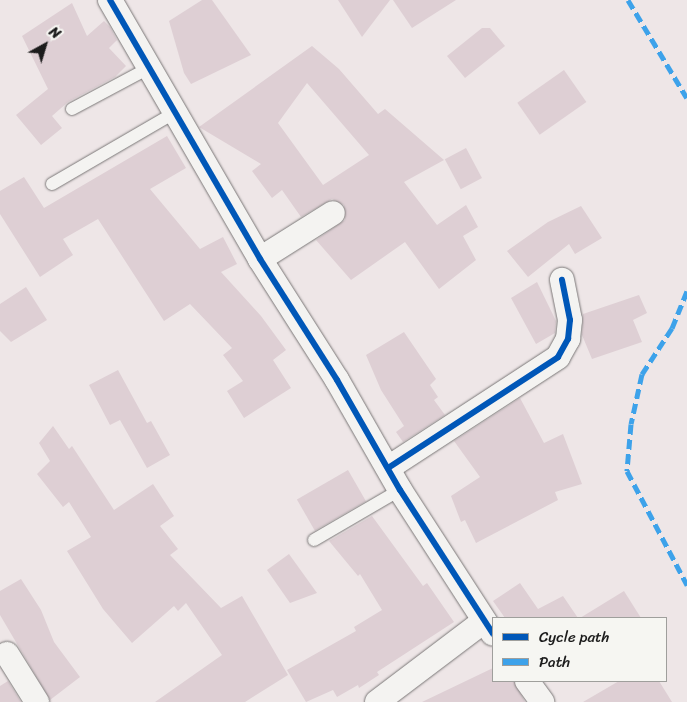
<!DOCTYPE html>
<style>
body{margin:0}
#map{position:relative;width:687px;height:702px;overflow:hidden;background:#eee6e7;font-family:Sriracha,sans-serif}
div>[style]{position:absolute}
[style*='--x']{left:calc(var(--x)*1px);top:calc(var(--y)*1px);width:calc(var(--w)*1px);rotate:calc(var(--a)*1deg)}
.building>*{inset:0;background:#decfd4;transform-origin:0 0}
.roads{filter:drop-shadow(0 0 1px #7a7777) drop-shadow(0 0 1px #7a7777)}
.service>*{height:12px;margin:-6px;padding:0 6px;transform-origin:6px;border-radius:6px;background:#f4f3f1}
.minor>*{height:24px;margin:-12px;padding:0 12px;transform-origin:12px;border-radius:12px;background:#f4f3f1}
.quiet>*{height:5px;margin-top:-2.5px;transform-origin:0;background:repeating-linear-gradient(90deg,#3da2ea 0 10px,transparent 0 15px)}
.cycleway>*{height:6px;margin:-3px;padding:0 3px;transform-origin:3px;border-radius:3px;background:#0057b8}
span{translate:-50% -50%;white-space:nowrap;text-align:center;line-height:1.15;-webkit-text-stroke:4px #f6f6f2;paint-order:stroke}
.legend{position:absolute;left:492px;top:617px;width:175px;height:65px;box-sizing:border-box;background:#f6f6f2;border:1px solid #9f9f9c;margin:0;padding:6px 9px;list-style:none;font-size:15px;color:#1c1c1c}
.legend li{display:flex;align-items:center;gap:10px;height:25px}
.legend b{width:25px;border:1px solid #9f9f9c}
.north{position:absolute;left:20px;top:20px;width:50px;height:50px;-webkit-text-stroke:4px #f6f6f2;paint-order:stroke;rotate:39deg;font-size:14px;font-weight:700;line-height:20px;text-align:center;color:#1c1c1c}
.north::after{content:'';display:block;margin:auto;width:18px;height:22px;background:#1c1c1c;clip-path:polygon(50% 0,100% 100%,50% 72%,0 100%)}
</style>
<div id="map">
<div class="building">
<i style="clip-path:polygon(202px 0,212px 0,251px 55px,191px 84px,184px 73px,169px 21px)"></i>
<i style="clip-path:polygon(338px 0,390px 0,362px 37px)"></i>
<i style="clip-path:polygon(393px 0,456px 0,412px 28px)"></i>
<i style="clip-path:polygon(72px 3px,87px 36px,104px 21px,110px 27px,117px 40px,109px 48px,126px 66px,115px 77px,68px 102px,52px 116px,62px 128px,41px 145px,16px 115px,48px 89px,22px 36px)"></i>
<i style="clip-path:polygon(482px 28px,490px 28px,505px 46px,465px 78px,447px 56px)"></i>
<i style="clip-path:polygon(evenodd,312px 46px,339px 69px,378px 114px,385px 109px,444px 160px,404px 182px,437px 225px,466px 205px,478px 227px,463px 236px,476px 260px,439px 289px,405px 242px,351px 280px,316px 240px,345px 220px,344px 205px,332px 199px,301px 217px,282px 190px,272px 198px,252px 171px,261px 164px,199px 127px,312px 46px,307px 83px,369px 155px,323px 185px,278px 123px,307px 83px)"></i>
<i style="left:564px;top:70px;width:39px;height:57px;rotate:55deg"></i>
<i style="clip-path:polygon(167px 136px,186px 168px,150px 189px,200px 249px,223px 237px,237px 264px,221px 272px,261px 316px,286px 350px,273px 360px,291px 388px,244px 418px,227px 391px,243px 381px,223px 355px,232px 348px,190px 304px,164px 321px,98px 219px,63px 239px,73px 255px,40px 277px,0 214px,0 191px,24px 177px,44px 208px)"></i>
<i style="left:466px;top:148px;width:34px;height:24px;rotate:62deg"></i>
<i style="clip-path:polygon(581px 206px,602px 238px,575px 254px,569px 244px,528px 277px,507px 251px,548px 222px)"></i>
<i style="clip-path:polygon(537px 282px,556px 321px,555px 333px,536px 344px,511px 298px)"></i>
<i style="clip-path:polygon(26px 287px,47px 320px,11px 342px,0 331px,0 304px)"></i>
<i style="clip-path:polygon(639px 295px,647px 313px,633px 320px,642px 342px,592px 359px,582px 335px,583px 314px)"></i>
<i style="clip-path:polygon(404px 332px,436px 379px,430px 385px,438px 397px,434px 400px,445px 415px,403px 442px,396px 432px,404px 426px,381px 390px,366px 355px)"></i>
<i style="clip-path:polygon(118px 370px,147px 423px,151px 421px,170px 455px,147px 468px,120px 420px,110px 425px,89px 385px)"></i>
<i style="clip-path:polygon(520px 398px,544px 443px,563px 434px,582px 484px,555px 492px,558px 500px,476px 543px,465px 520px,461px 522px,451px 496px,480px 477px,454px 441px)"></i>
<i style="clip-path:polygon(53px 426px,69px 449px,72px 446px,114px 510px,153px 484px,174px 516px,160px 526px,178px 549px,170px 555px,221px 608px,242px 596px,288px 675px,245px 702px,155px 702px,222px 655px,186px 603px,178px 611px,174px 606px,132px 643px,103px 609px,67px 551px,91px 537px,69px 502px,63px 507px,37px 474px,50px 461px,39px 443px)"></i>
<i style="left:348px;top:470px;width:36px;height:59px;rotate:60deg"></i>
<i style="clip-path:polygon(372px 516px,423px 586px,427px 583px,454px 622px,377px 672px,379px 675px,359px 688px,358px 685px,337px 697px,333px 690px,306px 702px,287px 670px,356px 631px,354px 627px,382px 610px,360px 574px,358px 576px,329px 541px)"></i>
<i style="clip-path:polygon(289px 554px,317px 593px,290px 603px,267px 570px)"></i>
<i style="clip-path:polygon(21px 579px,41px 610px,54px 642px,80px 677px,50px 700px,0 615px,0 591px)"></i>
<i style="clip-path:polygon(520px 583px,538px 609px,563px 596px,578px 618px,505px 618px,493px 601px)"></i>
<i style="clip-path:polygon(624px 591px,641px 618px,580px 618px)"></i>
<i style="clip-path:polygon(493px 668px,493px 681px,514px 681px,525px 702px,422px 702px)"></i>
<i style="clip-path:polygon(8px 681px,21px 702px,0 702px,0 686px)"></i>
<i style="clip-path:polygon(619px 681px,659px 681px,672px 702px,583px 702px)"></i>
</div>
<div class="roads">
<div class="service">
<i style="--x:72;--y:109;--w:85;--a:-28.1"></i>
<i style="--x:52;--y:184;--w:141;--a:-30.2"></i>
<i style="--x:314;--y:540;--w:99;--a:-30.2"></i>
</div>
<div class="minor">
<i style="--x:110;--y:0;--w:299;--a:59.9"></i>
<i style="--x:260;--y:259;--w:143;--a:57.5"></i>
<i style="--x:337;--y:380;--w:127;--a:60.2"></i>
<i style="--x:400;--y:490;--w:171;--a:57.1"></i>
<i style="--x:260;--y:259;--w:86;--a:-32.2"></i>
<i style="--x:388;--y:468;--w:203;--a:-33.1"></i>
<i style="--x:558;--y:357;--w:21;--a:-61"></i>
<i style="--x:568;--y:339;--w:19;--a:-84"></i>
<i style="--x:570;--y:320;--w:41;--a:-101.3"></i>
<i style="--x:7;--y:654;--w:57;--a:58"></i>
<i style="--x:527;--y:681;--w:26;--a:54"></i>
<i style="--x:377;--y:702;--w:134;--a:-37.1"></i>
</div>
</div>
<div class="quiet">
<i style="--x:628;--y:0;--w:114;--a:59"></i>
<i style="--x:687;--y:291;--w:40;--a:112"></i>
<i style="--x:672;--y:328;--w:55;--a:123.1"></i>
<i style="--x:642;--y:374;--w:51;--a:102.4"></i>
<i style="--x:631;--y:424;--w:47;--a:94.9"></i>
<i style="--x:627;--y:471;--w:129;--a:62.2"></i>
</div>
<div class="cycleway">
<i style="--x:110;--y:0;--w:299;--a:59.9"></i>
<i style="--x:260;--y:259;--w:143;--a:57.5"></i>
<i style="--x:337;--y:380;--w:127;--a:60.2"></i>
<i style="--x:400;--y:490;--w:171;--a:57.1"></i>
<i style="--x:388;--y:468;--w:203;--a:-33.1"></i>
<i style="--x:558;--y:357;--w:21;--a:-61"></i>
<i style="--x:568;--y:339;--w:19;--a:-84"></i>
<i style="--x:570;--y:320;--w:41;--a:-101.3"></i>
</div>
<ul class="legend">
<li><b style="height:6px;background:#0057b8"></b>Cycle path</li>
<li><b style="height:6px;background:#3da2ea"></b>Path</li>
</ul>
<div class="north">N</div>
</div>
